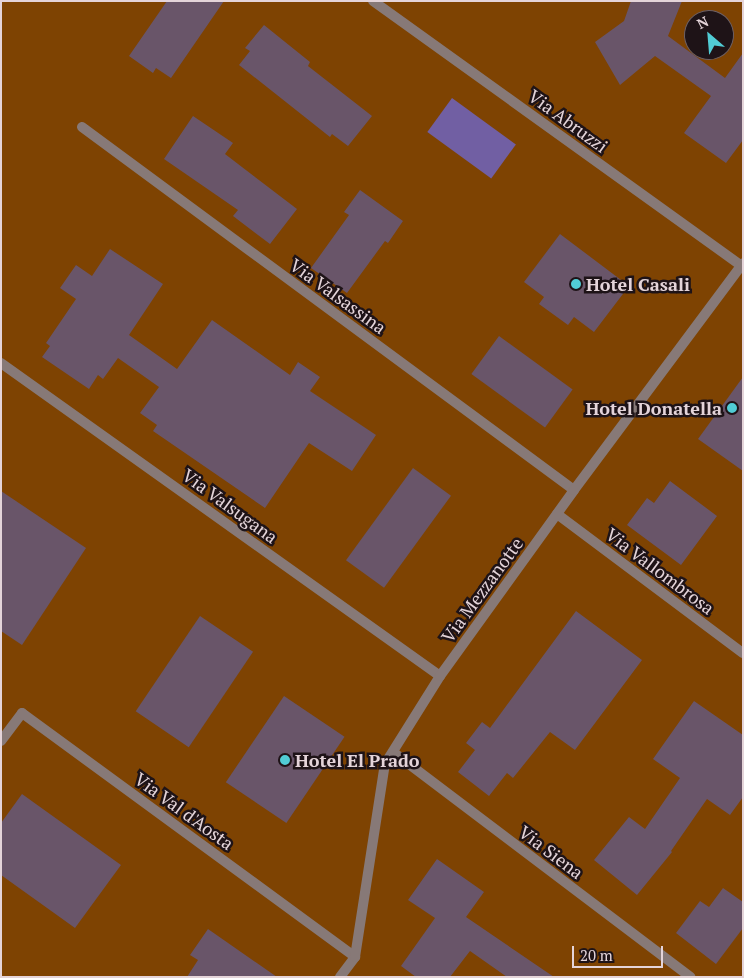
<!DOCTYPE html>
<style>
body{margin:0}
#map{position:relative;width:744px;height:978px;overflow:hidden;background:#3f262f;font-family:"PT Serif",serif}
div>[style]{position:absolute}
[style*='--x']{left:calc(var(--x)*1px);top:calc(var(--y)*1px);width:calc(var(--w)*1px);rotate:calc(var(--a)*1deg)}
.forest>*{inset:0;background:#7e4302}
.water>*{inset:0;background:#715fa3;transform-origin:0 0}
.building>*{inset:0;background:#695569;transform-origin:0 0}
.minor>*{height:10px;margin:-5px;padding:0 5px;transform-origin:5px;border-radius:5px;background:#877977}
.dots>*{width:14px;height:14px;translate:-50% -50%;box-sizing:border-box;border:2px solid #1e1317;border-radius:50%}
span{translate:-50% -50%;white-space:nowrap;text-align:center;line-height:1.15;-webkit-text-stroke:5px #1e1317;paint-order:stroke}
.street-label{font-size:18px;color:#e4d4d9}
.poi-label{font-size:18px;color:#e4d4d9;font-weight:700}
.left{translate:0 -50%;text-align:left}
.right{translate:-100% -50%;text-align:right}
.frame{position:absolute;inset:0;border:2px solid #e4d4d9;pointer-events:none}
.north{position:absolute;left:684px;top:10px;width:50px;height:50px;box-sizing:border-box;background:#1e1317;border:1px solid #6d6065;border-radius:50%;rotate:333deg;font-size:14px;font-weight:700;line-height:20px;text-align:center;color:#e4d4d9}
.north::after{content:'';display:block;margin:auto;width:18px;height:22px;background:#51ccd5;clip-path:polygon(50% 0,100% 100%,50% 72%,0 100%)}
.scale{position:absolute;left:572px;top:946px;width:91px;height:22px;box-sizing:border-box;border:2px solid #e4d4d9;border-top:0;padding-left:6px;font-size:15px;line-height:18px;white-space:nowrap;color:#e4d4d9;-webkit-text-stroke:4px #1e1317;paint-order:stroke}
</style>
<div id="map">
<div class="forest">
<i style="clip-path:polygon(evenodd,1px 1px,743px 1px,743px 977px,1px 977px,1px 1px,694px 20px,724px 20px,724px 50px,694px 50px,694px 20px)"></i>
</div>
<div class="water">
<i style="left:452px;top:98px;width:79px;height:42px;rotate:36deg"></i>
</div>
<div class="building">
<i style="clip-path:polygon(167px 1px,224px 1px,171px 78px,156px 68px,153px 73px,129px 56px)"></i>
<i style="clip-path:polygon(631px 1px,682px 1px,668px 36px,725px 78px,743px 53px,743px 140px,726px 163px,684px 133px,711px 96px,655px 56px,620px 85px,595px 42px,624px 21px)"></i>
<i style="clip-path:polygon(264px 25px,310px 62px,308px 66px,372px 116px,348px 146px,332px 134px,330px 137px,239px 65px,250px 51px,245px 48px)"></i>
<i style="clip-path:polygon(193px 116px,233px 143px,225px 154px,297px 209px,270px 244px,233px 216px,238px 210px,164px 159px)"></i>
<i style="clip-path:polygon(360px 190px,403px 221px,388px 243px,385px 241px,347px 293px,311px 268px,349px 215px,344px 212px)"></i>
<i style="clip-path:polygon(560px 234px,629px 286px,594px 332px,574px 317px,568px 325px,539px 304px,544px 297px,524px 282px)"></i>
<i style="clip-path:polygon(110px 249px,163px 284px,129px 335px,177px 369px,212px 320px,290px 375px,298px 362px,320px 377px,310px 391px,376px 435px,352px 471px,309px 443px,265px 508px,153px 431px,157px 425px,140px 413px,159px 387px,118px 358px,103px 379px,98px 375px,89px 389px,42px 357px,50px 346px,46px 343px,76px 299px,60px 288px,76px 265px,92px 276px)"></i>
<i style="left:499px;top:336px;width:91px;height:47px;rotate:36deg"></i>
<i style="clip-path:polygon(743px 377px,743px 471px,698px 439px)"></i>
<i style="left:413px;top:468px;width:47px;height:114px;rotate:36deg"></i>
<i style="clip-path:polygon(670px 481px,717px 516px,681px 565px,627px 525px,647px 498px,654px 503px)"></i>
<i style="clip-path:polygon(1px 491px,86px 548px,22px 645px,1px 631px)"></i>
<i style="clip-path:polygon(576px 611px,642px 660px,575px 750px,550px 732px,513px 778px,507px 773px,489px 796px,458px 772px,475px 750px,466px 743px,482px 722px,490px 728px)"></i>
<i style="left:200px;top:616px;width:64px;height:115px;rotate:34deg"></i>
<i style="left:284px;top:696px;width:73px;height:104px;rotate:34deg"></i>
<i style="clip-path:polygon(694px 701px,743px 735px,743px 797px,730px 815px,707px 799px,671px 851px,672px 852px,637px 895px,594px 860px,629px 817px,645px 829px,680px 778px,653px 759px)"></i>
<i style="clip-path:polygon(22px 794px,121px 865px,75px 928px,1px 875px,1px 823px)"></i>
<i style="clip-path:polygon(437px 859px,484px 892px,466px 917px,554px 977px,507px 977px,470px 951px,450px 977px,416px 977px,401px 966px,435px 918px,408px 900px)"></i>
<i style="clip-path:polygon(723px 888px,743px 902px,743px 928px,716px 964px,676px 933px,700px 901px,709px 907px)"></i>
<i style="clip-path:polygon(208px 929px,277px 977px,187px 977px,198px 960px,190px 955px)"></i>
</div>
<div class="minor">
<i style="--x:373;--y:1;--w:456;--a:35.7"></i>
<i style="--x:82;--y:127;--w:611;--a:36.42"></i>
<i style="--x:1;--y:363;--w:539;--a:35.49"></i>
<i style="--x:557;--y:514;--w:232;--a:36.8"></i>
<i style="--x:1;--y:741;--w:35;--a:-53"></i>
<i style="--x:22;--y:713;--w:413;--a:36.2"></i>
<i style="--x:393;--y:752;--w:373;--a:37.1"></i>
<i style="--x:340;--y:977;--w:25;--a:-53"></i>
<i style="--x:355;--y:957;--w:195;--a:-81.2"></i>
<i style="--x:385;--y:764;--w:104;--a:-58"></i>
<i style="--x:440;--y:676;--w:229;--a:-54.2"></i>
<i style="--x:574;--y:490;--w:283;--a:-53.3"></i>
</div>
<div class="dots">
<i style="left:576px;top:284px;background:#51ccd5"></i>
<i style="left:732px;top:408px;background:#51ccd5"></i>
<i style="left:285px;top:760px;background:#51ccd5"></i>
</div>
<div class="street-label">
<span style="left:568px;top:121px;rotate:36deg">Via Abruzzi</span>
<span style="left:338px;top:296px;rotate:36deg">Via Valsassina</span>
<span style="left:230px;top:506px;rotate:36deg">Via Valsugana</span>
<span style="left:660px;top:571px;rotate:37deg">Via Vallombrosa</span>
<span style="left:482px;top:590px;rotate:-54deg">Via Mezzanotte</span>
<span style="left:184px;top:811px;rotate:36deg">Via Val d'Aosta</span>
<span style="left:551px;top:852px;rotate:37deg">Via Siena</span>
</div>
<div class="poi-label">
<span class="left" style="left:586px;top:284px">Hotel Casali</span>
<span class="right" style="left:722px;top:408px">Hotel Donatella</span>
<span class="left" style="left:295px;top:760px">Hotel El Prado</span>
</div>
<div class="frame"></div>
<div class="north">N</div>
<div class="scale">20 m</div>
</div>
